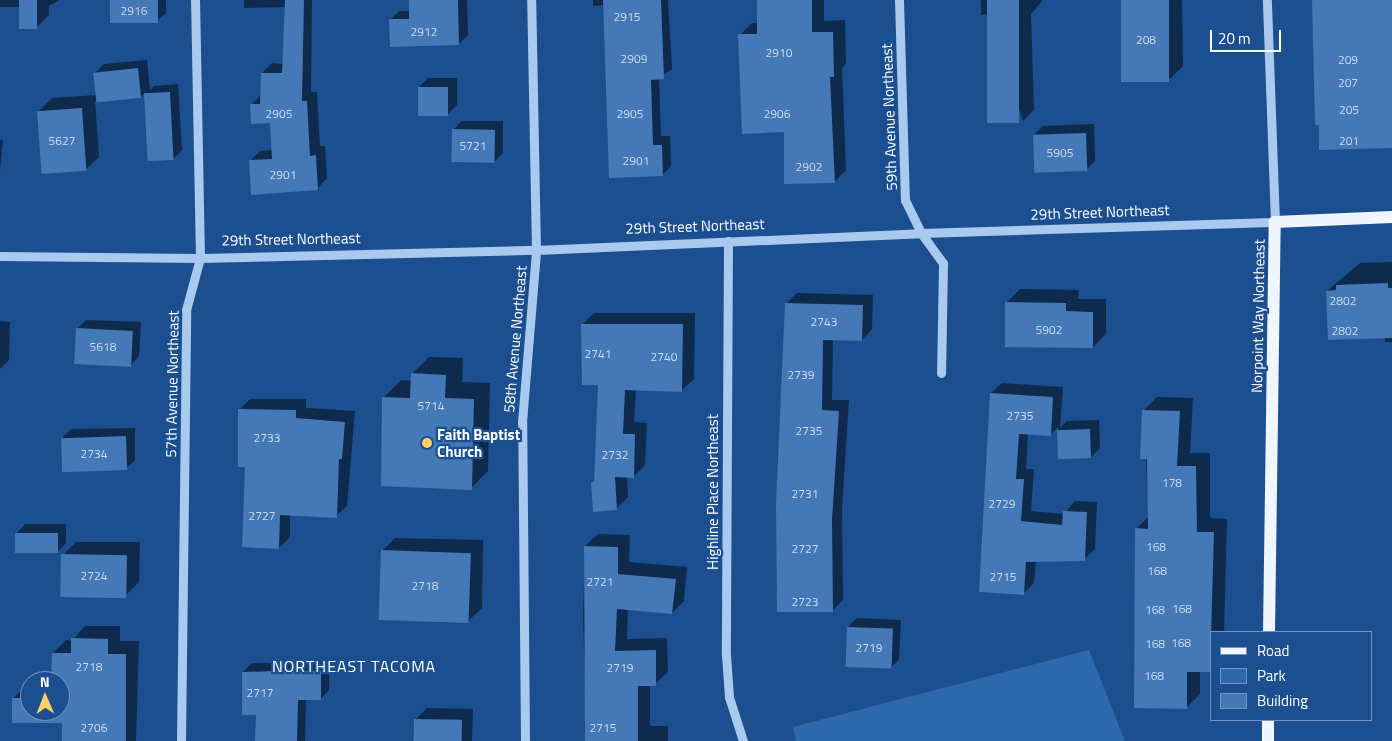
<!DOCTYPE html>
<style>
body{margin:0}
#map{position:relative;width:1392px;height:741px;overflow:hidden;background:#1b4f8f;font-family:"Titillium Web",sans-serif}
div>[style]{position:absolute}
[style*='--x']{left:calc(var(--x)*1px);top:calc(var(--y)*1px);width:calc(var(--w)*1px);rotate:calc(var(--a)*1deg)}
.green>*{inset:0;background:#2e69ad}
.shadow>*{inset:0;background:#0007}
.building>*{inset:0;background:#4478b7;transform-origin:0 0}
.minor>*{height:9px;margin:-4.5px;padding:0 4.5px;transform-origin:4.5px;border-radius:4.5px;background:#a9c9ee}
.major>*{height:12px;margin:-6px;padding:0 6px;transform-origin:6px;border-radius:6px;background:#f0f6ff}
.dots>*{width:14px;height:14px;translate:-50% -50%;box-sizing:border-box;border:2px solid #1b4f8f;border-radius:50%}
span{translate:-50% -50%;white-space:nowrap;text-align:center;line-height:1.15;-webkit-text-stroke:4.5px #1b4f8f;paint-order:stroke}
.number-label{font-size:12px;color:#d0dded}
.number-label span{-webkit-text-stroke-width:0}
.street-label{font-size:15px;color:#fff}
.poi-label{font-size:15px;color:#fff;font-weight:700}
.left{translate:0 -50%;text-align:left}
.neighbourhood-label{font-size:16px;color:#fff;letter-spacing:1px}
.legend{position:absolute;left:1210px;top:631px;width:162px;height:90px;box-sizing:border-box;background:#1b4f8f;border:1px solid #7695bc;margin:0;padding:6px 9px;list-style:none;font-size:15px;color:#fff}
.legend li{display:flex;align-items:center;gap:10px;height:25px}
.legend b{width:25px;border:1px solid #7695bc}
.north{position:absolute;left:20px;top:671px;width:50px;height:50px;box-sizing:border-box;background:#1b4f8f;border:1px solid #7695bc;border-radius:50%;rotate:359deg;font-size:14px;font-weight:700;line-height:20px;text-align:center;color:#fff}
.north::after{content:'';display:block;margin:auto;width:18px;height:22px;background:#ffd166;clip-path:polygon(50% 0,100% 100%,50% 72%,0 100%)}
.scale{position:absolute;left:1210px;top:30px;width:71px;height:22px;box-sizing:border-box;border:2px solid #fff;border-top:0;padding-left:6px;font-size:15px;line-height:18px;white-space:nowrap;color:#fff;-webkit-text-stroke:4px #1b4f8f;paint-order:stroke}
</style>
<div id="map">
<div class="green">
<i style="clip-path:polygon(1089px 650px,1125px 741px,796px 741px,793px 727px)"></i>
</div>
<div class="shadow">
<i style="clip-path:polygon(0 0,60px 0,49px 6px,49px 15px,38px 26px,20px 7px,0 7px)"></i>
<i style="clip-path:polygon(112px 0,166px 0,166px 13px,157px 21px)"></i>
<i style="clip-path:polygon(244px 0,312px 0,311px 92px,317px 92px,320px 146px,325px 146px,327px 178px,318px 188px,250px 161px,260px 151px,273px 150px,271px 122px,251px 105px,262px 94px,262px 73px,272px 63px,284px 64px,286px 7px,244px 8px)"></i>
<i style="clip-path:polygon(410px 0,467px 0,468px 35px,459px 44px,390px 20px,399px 11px,410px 11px)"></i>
<i style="clip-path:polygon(593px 0,668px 0,672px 69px,659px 78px,661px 136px,670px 136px,671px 166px,662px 175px,604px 5px,593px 6px)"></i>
<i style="clip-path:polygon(758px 0,824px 0,824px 21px,845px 20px,846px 64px,842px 68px,846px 170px,834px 182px,785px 131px,740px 35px,752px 23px,758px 23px)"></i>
<i style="clip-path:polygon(981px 0,1043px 0,1031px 14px,1034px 110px,1023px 121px,989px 14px,981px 15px)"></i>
<i style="clip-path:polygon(1122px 0,1182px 0,1183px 66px,1170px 79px)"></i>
<i style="clip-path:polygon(147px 60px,150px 90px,154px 86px,178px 84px,182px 150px,173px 159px,150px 160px,145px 92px,141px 97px,95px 101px,99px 157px,85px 170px,39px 111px,52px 98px,97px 95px,95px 73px,104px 64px)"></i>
<i style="clip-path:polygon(428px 78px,457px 78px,457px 105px,448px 114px,419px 87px)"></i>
<i style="clip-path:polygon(462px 121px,503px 121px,503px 153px,494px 162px,453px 130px)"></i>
<i style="clip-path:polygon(1094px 124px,1095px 161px,1086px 170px,1034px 135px,1043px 126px)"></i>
<i style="clip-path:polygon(0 140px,3px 140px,0 171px)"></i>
<i style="clip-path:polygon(1392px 262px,1392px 342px,1385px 342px,1385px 337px,1327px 291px,1360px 263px)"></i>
<i style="clip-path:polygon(1020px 289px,1079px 290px,1078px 299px,1106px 299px,1106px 334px,1093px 347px,1006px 346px,1007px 302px)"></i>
<i style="clip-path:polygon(797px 293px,873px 295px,872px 329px,862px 340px,833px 339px,832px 400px,849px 400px,842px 508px,843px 600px,832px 611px,786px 304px)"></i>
<i style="clip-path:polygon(594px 313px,695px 313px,694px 379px,682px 390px,636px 389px,634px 422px,647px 423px,645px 465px,633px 477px,627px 476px,628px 497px,616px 509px,592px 483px,595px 480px,599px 384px,583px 324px)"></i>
<i style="clip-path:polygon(86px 320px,141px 322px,139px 356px,131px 365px,77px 329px)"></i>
<i style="clip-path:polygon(0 321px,10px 322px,9px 360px,0 369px)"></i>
<i style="clip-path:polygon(429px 357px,463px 358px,462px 382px,490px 383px,488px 471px,471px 488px,384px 397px,401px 380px,412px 381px,412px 374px)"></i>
<i style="clip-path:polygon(1002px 383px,1063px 387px,1060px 428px,1067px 421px,1099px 420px,1100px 448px,1091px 457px,1059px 458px,1058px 427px,1050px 435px,1028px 434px,1026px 469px,1034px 469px,1031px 511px,1064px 514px,1075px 501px,1097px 502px,1095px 549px,1084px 559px,1036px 560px,1034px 583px,1024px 593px,991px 393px)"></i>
<i style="clip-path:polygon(1157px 397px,1193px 398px,1190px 453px,1210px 453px,1210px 518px,1227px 519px,1224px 632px,1211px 632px,1211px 670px,1200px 671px,1200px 694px,1186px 708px,1136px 529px,1149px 516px,1143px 411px)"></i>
<i style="clip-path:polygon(250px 399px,306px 399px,306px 408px,355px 411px,347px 506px,336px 516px,290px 514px,290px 537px,279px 548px,246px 466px,240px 409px)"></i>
<i style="clip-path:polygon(135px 428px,135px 460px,126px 469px,62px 438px,71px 429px)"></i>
<i style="clip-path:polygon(25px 524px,66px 524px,66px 543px,57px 552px,17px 533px)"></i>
<i style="clip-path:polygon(598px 534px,630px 535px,629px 562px,687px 567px,684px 601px,672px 613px,628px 609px,627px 639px,667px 638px,668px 672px,655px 684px,650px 684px,650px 726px,668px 726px,668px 741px,587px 741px,583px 618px,585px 546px)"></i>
<i style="clip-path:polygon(395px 538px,483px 540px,482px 608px,468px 621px,382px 551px)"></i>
<i style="clip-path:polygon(76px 542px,140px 542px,139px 582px,126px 595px,63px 555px)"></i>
<i style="clip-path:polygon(857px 618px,901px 620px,899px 659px,891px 668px,848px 627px)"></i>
<i style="clip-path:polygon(85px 626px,120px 626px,120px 641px,139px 641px,136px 741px,63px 741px,63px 722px,13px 722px,14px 698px,26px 685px,30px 685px,30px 711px,60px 711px,60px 681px,53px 681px,53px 653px,66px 640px,72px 641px)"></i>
<i style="clip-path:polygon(252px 663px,329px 663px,329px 690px,321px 699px,306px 699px,305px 741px,256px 741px,257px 714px,243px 672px)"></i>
<i style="clip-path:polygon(427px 708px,473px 709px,472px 741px,415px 741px,416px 719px)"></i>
</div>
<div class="building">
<i style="left:19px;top:0;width:18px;height:29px"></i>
<i style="left:110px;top:0;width:48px;height:23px"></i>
<i style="clip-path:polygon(285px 0,304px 0,302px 101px,307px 101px,310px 156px,316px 155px,318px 190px,251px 195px,249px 160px,272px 159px,270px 123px,251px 124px,250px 104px,260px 104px,261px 73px,282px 73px)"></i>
<i style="clip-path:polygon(409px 0,458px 0,459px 45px,390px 47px,389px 19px,409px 19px)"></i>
<i style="clip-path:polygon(603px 0,661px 0,664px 79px,651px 80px,653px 145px,662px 145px,663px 176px,609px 178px)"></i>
<i style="clip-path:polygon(757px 0,812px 0,812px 32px,833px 32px,834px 77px,830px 77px,835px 183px,784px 184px,784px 132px,742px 134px,738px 34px,757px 34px)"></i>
<i style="left:987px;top:0;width:32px;height:123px"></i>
<i style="left:1121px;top:0;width:48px;height:82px"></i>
<i style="clip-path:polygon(1312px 0,1392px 0,1392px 148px,1319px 150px,1319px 125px,1315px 125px)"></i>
<i style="left:138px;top:68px;width:30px;height:45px;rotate:84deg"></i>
<i style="left:418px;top:87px;width:30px;height:29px"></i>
<i style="left:170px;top:92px;width:68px;height:26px;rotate:87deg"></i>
<i style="left:82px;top:108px;width:63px;height:45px;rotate:86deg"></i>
<i style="left:452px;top:129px;width:43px;height:33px;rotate:1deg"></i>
<i style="left:1086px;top:133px;width:38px;height:53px;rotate:88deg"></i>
<i style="clip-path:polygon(1388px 283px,1388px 288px,1392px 288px,1392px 338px,1328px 340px,1326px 291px,1336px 290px,1336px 285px)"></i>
<i style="clip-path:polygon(1005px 302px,1066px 303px,1066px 311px,1093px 312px,1093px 348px,1005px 347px)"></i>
<i style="clip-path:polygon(785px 303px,863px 305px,862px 341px,823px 340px,822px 410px,839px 411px,832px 520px,833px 612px,777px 612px,776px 504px)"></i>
<i style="clip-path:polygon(581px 324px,683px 324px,682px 392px,625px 390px,623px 434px,635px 434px,634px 478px,615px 477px,617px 510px,593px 512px,591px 482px,594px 482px,598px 385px,582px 385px)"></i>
<i style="left:76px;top:328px;width:57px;height:36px;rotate:3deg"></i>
<i style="clip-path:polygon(411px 373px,446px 375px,445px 398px,474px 399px,472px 490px,381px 486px,382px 397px,410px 398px)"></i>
<i style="clip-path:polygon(990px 393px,1053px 397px,1051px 436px,1019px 434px,1016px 479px,1024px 479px,1021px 521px,1062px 525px,1063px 511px,1087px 512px,1085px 561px,1026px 562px,1024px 595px,979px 592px)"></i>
<i style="clip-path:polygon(238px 409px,296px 410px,296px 418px,345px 422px,342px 459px,339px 459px,337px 518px,280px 515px,279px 549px,242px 547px,245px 467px,238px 467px)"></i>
<i style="clip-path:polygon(1142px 410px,1180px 411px,1177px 466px,1196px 466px,1197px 532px,1214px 532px,1210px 672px,1187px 672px,1187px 709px,1134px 708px,1135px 528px,1148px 529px,1147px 459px,1140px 459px)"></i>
<i style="left:1090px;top:429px;width:29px;height:33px;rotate:88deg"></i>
<i style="left:126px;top:436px;width:34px;height:65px;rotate:88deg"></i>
<i style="left:15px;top:533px;width:43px;height:20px"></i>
<i style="clip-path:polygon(584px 546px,618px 547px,618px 574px,676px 579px,672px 614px,617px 609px,615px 651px,656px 650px,656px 686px,638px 686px,638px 741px,585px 741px)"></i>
<i style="left:381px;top:550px;width:90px;height:70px;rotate:2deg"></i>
<i style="left:61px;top:554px;width:66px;height:43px;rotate:1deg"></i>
<i style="left:847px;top:627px;width:46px;height:40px;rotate:2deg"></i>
<i style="clip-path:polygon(71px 638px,108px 639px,108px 654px,126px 654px,126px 741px,62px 741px,62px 723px,12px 723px,12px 698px,30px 698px,30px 711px,60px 711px,60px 681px,51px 681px,52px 653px,71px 653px)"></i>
<i style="clip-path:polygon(277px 671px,321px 671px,321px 700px,298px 700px,297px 741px,255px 741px,256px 715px,242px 715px,242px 672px)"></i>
<i style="left:414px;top:719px;width:48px;height:22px;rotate:1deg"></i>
</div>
<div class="minor">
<i style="--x:899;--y:0;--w:200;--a:88.3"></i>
<i style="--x:905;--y:200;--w:37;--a:64"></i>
<i style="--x:921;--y:233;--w:37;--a:54"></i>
<i style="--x:943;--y:263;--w:110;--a:91"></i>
<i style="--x:728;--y:241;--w:414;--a:90.3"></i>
<i style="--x:726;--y:655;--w:42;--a:85.9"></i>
<i style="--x:729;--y:697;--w:46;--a:72.3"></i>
<i style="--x:0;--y:256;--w:200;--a:0.6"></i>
<i style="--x:200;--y:258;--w:336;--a:-1.4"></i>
<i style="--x:536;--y:250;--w:385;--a:-2.5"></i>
<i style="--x:921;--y:233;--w:354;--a:-1.8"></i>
<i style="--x:1275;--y:222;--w:222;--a:-92.1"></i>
<i style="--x:181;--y:741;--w:431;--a:-89.3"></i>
<i style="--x:186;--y:310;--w:54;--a:-74.9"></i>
<i style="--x:200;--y:258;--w:258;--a:-91.1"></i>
<i style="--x:525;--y:741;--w:319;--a:-90.5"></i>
<i style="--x:522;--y:422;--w:173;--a:-85.3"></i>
<i style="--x:536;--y:250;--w:250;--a:-91.1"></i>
</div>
<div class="major">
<i style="--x:1269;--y:632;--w:410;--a:-89.2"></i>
<i style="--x:1275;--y:222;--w:117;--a:-2.4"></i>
<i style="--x:1268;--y:741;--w:21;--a:-90"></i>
</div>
<div class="dots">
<i style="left:427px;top:443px;background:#ffd166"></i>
</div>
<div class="number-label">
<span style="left:134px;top:11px">2916</span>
<span style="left:627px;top:17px">2915</span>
<span style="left:424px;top:32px">2912</span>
<span style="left:1146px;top:40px">208</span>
<span style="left:779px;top:53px">2910</span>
<span style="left:634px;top:59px">2909</span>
<span style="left:1348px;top:60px">209</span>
<span style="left:1348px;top:83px">207</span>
<span style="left:1349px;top:110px">205</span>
<span style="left:279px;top:114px">2905</span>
<span style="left:630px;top:114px">2905</span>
<span style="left:777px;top:114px">2906</span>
<span style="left:62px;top:141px">5627</span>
<span style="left:1349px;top:141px">201</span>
<span style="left:473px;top:146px">5721</span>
<span style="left:1060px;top:153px">5905</span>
<span style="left:636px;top:161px">2901</span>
<span style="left:809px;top:167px">2902</span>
<span style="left:283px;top:175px">2901</span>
<span style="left:1343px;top:301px">2802</span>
<span style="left:824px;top:322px">2743</span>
<span style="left:1049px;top:330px">5902</span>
<span style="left:1345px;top:331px">2802</span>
<span style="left:103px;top:347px">5618</span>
<span style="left:598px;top:354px">2741</span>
<span style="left:664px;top:357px">2740</span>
<span style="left:801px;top:375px">2739</span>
<span style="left:431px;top:406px">5714</span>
<span style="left:1020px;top:416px">2735</span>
<span style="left:809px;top:431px">2735</span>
<span style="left:267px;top:438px">2733</span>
<span style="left:94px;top:454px">2734</span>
<span style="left:615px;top:455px">2732</span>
<span style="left:1172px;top:483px">178</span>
<span style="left:805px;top:494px">2731</span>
<span style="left:1002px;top:504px">2729</span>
<span style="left:262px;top:516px">2727</span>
<span style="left:1156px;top:547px">168</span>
<span style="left:805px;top:549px">2727</span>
<span style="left:1157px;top:571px">168</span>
<span style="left:94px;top:576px">2724</span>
<span style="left:1003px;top:577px">2715</span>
<span style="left:600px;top:582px">2721</span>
<span style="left:425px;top:586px">2718</span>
<span style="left:805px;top:602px">2723</span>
<span style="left:1182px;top:609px">168</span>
<span style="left:1155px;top:610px">168</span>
<span style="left:1181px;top:643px">168</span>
<span style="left:1155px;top:644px">168</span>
<span style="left:869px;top:648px">2719</span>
<span style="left:89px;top:667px">2718</span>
<span style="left:620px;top:668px">2719</span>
<span style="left:1154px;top:676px">168</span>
<span style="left:260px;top:693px">2717</span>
<span style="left:94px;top:728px">2706</span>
<span style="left:603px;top:728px">2715</span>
</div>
<div class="street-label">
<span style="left:889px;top:117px;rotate:-92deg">59th Avenue Northeast</span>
<span style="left:1100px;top:212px;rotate:-2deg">29th Street Northeast</span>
<span style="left:695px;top:226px;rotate:-2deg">29th Street Northeast</span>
<span style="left:291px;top:239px;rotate:-1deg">29th Street Northeast</span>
<span style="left:1258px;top:316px;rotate:-89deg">Norpoint Way Northeast</span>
<span style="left:515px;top:339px;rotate:-85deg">58th Avenue Northeast</span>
<span style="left:172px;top:384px;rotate:-89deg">57th Avenue Northeast</span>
<span style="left:713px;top:492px;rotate:-90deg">Highline Place Northeast</span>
</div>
<div class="poi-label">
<span class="left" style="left:437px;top:443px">Faith Baptist<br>Church</span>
</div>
<div class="neighbourhood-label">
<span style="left:354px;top:666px">NORTHEAST TACOMA</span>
</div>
<ul class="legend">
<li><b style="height:6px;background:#f0f6ff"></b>Road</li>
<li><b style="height:14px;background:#2e69ad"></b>Park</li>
<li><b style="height:14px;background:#4478b7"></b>Building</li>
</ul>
<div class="north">N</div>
<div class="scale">20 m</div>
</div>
